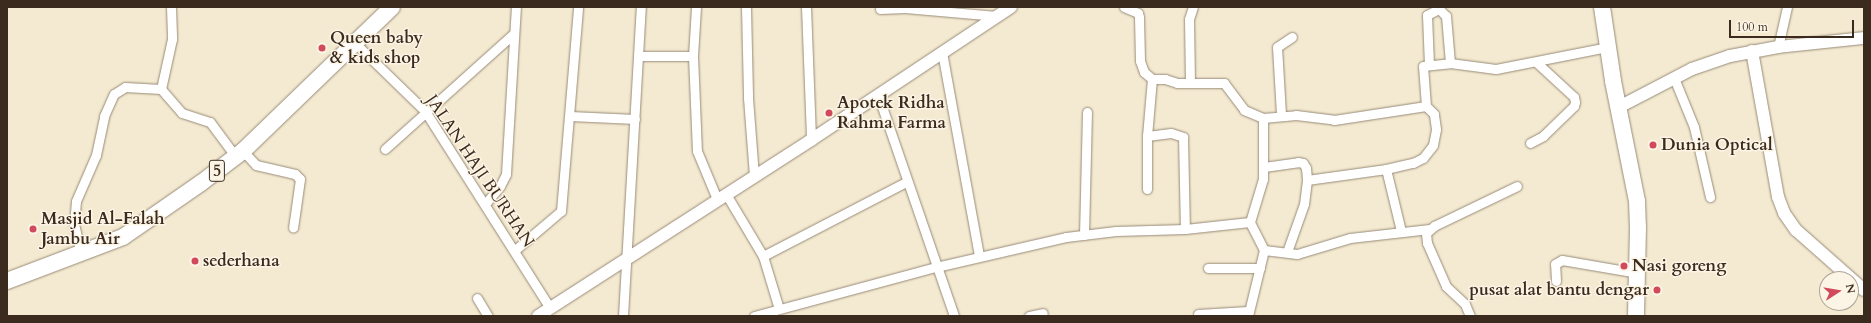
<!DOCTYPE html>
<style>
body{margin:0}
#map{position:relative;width:1871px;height:323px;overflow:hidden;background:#f4ead1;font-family:Cardo,serif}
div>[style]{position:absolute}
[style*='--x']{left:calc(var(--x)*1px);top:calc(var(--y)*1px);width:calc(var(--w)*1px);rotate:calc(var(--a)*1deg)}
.roads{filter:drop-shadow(0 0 1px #988a78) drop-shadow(0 0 1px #988a78)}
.minor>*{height:9px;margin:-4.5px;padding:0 4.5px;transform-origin:4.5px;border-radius:4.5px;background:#fff}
.tertiary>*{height:12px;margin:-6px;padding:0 6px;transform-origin:6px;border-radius:6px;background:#fff}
.trunk>*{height:16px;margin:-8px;padding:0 8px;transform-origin:8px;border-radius:8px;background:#fff}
.dots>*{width:11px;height:11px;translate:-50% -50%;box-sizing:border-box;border:2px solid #fcf5e5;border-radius:50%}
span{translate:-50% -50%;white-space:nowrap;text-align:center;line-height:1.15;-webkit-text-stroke:3px #fcf5e5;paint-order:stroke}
.shield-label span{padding:1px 3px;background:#fcf5e5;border:1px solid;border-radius:3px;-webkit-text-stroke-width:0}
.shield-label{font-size:16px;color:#3b2a1e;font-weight:700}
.poi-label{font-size:17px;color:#3b2a1e;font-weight:700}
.left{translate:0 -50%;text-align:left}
.right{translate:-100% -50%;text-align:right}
.street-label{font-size:17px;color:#3b2a1e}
.frame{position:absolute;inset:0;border:8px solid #3b2a1e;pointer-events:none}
.north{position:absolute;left:1819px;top:271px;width:40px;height:40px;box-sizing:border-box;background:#fcf5e5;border:1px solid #afa495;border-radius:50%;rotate:78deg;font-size:11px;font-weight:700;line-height:16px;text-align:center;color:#3b2a1e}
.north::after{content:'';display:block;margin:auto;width:14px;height:18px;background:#d1495b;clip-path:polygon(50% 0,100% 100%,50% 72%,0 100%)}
.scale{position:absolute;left:1729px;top:20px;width:125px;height:18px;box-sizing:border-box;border:2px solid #3b2a1e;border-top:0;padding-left:5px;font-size:12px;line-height:14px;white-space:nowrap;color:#3b2a1e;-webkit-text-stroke:3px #fcf5e5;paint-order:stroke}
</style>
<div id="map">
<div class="roads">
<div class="minor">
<i style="--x:171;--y:7;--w:32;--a:88"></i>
<i style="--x:172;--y:39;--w:51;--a:102.4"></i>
<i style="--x:161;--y:89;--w:32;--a:49"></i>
<i style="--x:182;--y:113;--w:29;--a:18"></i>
<i style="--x:210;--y:122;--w:44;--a:53.4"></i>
<i style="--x:696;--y:7;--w:49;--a:93.5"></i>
<i style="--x:693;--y:56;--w:95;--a:87.6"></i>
<i style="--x:697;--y:151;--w:52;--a:67.4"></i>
<i style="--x:746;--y:7;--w:91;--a:88.7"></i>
<i style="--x:748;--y:98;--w:78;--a:85.6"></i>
<i style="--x:806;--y:7;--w:133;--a:87.8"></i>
<i style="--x:1124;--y:7;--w:15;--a:23"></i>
<i style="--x:1138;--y:13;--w:4;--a:76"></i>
<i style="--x:1139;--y:17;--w:44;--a:88.7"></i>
<i style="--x:1140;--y:61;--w:12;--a:70"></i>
<i style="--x:1144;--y:72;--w:11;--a:41"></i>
<i style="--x:1152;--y:79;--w:13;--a:0"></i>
<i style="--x:1165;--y:79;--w:13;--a:18"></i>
<i style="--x:1177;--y:83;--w:47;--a:0"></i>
<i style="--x:1224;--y:83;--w:34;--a:53"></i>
<i style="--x:1244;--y:110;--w:21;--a:23"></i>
<i style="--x:1263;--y:118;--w:33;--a:-5"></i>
<i style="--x:1296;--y:115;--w:38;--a:7"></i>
<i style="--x:1334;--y:120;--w:93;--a:-8.7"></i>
<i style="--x:1426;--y:106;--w:40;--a:-94.3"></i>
<i style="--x:1423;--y:66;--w:27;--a:-6"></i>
<i style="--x:1450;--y:63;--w:46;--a:7.4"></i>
<i style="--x:1496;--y:69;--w:113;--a:-11.2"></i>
<i style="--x:880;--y:9;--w:25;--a:-2"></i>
<i style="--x:905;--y:8;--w:92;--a:5"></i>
<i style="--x:356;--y:44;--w:96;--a:44.2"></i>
<i style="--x:425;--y:111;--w:233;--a:57.6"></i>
<i style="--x:1778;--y:47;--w:41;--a:-77.3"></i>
<i style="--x:942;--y:52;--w:207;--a:79.7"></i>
<i style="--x:639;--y:56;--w:54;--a:0"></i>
<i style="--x:1429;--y:65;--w:50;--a:-92.3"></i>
<i style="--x:1427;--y:15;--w:13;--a:-27"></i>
<i style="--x:1439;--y:9;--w:10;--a:45"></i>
<i style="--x:1446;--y:16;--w:47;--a:85.1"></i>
<i style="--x:1674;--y:78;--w:53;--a:67.8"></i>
<i style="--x:1694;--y:127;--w:72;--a:77.1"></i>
<i style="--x:1190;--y:83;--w:64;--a:-90.9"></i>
<i style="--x:1189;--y:19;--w:13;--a:-72"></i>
<i style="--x:878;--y:95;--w:234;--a:71"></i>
<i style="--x:1281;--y:114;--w:67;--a:-93.4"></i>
<i style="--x:1277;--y:47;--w:18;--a:-34"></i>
<i style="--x:570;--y:116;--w:65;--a:2.6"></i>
<i style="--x:1147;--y:136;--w:24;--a:-7"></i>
<i style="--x:1171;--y:133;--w:13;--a:18"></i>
<i style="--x:1183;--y:137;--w:92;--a:88.8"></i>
<i style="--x:1530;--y:143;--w:15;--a:-28"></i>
<i style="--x:1543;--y:136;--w:43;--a:-44.1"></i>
<i style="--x:1574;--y:106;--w:4;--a:-76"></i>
<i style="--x:1575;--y:102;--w:5;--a:-101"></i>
<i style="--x:1574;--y:97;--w:52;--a:-137.4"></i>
<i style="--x:385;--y:149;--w:172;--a:-41.9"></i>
<i style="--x:243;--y:151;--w:19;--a:47"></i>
<i style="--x:256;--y:165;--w:40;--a:13"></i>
<i style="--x:295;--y:174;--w:7;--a:45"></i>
<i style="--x:300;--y:179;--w:49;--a:98.1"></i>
<i style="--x:1264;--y:167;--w:34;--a:-8"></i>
<i style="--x:1298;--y:162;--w:5;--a:11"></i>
<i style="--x:1303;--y:163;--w:6;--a:59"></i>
<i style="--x:1306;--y:168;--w:12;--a:85"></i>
<i style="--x:1307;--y:180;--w:24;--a:97"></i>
<i style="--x:1304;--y:204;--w:51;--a:109.5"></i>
<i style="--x:1386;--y:169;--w:64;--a:76.4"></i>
<i style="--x:1307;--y:180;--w:80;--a:-7.9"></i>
<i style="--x:1386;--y:169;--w:28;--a:-13"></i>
<i style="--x:1413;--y:163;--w:11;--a:-27"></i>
<i style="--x:1423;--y:158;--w:16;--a:-52"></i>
<i style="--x:1433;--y:145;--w:16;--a:-79"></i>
<i style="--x:1436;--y:129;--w:15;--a:-98"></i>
<i style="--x:1434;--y:114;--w:11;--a:-135"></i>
<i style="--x:1147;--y:189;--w:53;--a:-90"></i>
<i style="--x:1147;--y:136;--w:57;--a:-85"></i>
<i style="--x:726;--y:194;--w:72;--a:59.2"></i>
<i style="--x:763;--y:256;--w:55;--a:73.2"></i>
<i style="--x:485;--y:204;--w:23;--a:-50"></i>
<i style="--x:500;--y:186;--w:13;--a:-63"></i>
<i style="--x:506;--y:174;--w:167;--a:-86.6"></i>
<i style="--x:1084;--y:235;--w:123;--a:-88.6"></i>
<i style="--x:515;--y:250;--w:60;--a:-40.3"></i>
<i style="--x:561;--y:211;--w:205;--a:-85.2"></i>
<i style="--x:1264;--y:250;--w:33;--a:7"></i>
<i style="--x:1297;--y:254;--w:55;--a:-16.8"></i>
<i style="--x:1350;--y:238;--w:80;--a:-6.5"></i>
<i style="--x:81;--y:254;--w:31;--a:-103"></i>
<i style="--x:74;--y:224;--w:23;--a:-85"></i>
<i style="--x:76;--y:201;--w:50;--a:-66.5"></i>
<i style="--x:96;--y:155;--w:40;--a:-78"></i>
<i style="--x:104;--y:116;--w:24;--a:-66"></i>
<i style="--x:114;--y:94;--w:13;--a:-32"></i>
<i style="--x:125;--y:87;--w:36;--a:3"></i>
<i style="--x:763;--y:256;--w:161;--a:-27.4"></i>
<i style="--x:1208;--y:268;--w:52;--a:0"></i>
<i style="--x:1556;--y:281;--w:17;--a:-93"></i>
<i style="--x:1555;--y:264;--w:8;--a:-30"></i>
<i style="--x:1562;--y:260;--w:76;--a:9.8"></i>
<i style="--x:477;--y:298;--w:21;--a:59"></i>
<i style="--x:1198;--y:314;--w:50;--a:-3.4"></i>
<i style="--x:623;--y:316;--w:310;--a:-86.7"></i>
<i style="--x:754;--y:316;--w:188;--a:-15.1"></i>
<i style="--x:936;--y:267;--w:133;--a:-13"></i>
<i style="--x:1066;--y:237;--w:50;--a:-6.8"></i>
<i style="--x:1116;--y:231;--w:69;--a:-1.7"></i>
<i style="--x:1185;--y:229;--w:65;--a:-6.1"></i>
<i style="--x:1250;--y:222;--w:45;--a:-73.2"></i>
<i style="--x:1263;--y:179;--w:61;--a:-90"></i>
<i style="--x:1029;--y:316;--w:14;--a:-12"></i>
<i style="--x:1248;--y:316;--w:68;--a:-76.4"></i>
<i style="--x:1264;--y:250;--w:31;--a:-117"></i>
<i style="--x:1470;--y:316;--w:13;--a:-113"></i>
<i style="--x:1465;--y:304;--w:26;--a:-137"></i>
<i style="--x:1446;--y:286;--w:47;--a:-113.8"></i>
<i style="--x:1427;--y:243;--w:10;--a:-96"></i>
<i style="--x:1426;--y:233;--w:11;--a:-41"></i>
<i style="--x:1434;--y:226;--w:92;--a:-25.7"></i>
</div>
<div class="tertiary">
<i style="--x:1752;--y:51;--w:148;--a:79.9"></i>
<i style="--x:1778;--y:197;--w:17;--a:69"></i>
<i style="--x:1784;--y:213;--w:21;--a:55"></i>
<i style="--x:1796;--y:230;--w:91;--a:41.4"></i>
<i style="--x:1619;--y:107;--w:82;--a:-27.5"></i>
<i style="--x:1692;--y:69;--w:40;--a:-18.9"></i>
<i style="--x:1730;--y:56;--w:49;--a:-10.6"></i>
<i style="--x:1778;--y:47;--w:86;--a:-6"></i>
<i style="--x:538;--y:316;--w:325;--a:-32.8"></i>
<i style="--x:811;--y:140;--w:240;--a:-33.6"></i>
</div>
<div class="trunk">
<i style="--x:1602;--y:7;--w:75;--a:81.5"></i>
<i style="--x:1613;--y:81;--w:122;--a:78.7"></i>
<i style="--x:1637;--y:201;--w:26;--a:88"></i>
<i style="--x:1638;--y:227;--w:89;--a:91.3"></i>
<i style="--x:7;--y:281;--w:124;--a:-20.8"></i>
<i style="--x:123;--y:237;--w:95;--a:-34.7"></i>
<i style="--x:201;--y:183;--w:53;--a:-37.3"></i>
<i style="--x:243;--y:151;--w:207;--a:-44"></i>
</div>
</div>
<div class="dots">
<i style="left:322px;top:48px;background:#d1495b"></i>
<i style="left:829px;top:113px;background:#d1495b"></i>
<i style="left:1653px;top:145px;background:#d1495b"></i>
<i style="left:33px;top:229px;background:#d1495b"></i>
<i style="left:195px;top:261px;background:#d1495b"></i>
<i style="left:1624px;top:266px;background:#d1495b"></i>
<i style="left:1657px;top:290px;background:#d1495b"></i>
</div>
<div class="shield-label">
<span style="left:217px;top:171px">5</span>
</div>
<div class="poi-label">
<span class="left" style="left:330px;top:48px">Queen baby<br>&amp; kids shop</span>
<span class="left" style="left:837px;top:113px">Apotek Ridha<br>Rahma Farma</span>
<span class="left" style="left:1661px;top:145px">Dunia Optical</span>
<span class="left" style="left:41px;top:229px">Masjid Al-Falah<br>Jambu Air</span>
<span class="left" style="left:203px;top:261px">sederhana</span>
<span class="left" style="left:1632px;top:266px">Nasi goreng</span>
<span class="right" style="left:1649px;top:290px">pusat alat bantu dengar</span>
</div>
<div class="street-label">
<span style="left:480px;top:171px;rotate:56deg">JALAN HAJI BURHAN</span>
</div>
<div class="frame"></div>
<div class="north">N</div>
<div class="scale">100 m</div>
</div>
